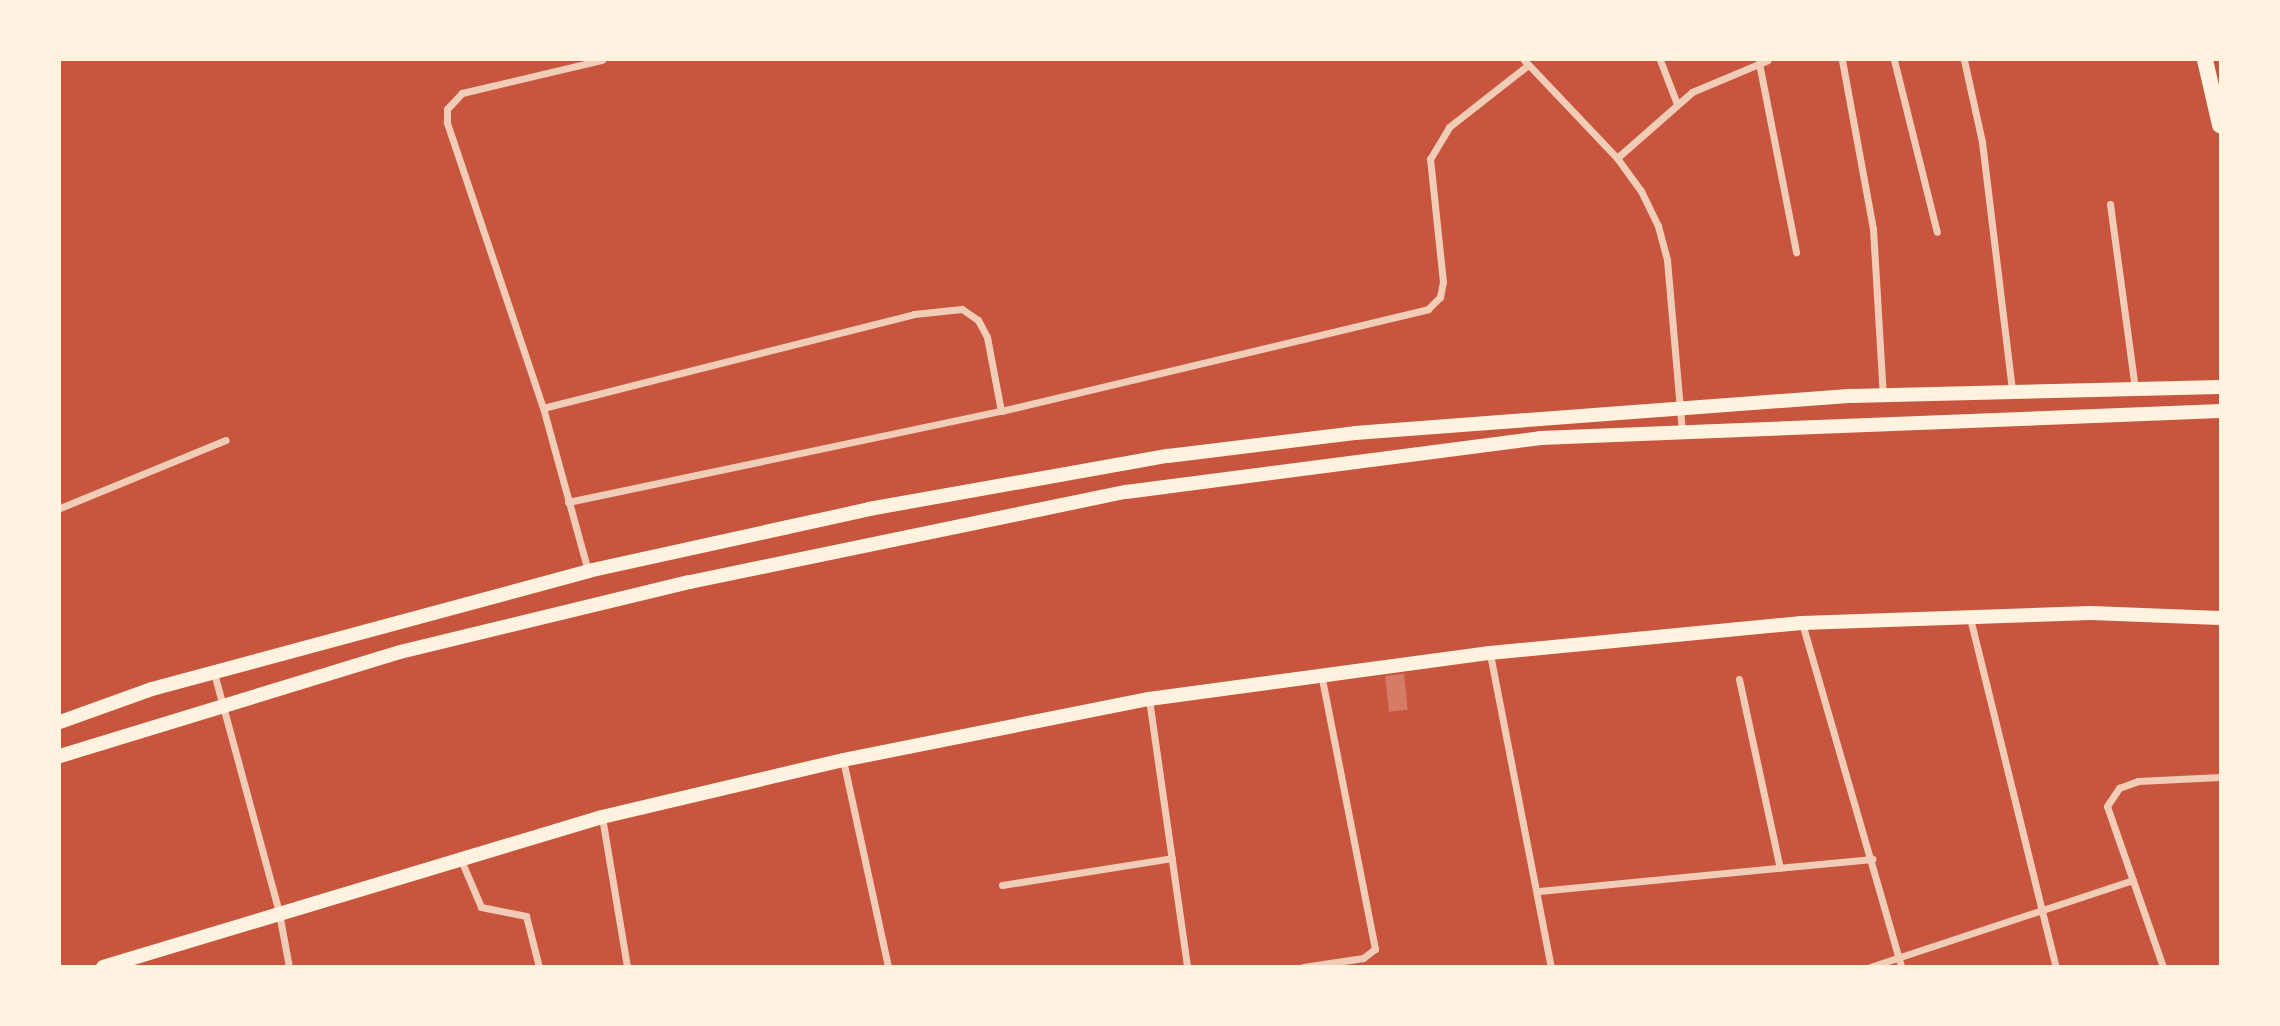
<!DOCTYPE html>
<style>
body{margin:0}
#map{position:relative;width:2280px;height:1026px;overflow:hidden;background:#c8553d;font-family:"Playfair Display",serif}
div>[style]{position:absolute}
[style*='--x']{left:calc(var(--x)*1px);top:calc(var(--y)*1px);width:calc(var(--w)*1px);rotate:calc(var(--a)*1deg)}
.building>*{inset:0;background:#d67c66;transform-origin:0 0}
.minor>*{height:7px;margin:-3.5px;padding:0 3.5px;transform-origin:3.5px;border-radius:3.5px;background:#f1ccb7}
.secondary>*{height:14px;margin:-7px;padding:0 7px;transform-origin:7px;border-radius:7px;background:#fff3e0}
.primary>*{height:16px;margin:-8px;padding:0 8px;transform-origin:8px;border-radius:8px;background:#fff3e0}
span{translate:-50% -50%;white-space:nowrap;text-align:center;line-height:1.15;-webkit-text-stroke:5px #fff3e0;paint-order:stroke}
.frame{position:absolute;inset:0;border:61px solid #fff3e0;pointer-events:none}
</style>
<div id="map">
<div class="building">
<i style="left:1404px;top:674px;width:36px;height:19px;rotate:84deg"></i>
</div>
<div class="minor">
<i style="--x:1524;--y:60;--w:135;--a:46.5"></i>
<i style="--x:1617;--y:158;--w:41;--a:54"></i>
<i style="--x:1641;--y:191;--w:39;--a:64"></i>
<i style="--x:1658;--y:226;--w:35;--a:75"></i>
<i style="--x:1667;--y:260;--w:171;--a:85"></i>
<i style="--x:1660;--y:60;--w:47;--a:68.9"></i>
<i style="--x:1842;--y:60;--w:172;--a:79.6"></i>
<i style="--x:1873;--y:229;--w:166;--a:86.6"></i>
<i style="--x:1894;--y:60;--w:177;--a:76"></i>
<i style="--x:1964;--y:60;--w:84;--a:77.6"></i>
<i style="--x:1982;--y:142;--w:250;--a:83.1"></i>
<i style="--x:1759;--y:63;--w:193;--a:78.9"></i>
<i style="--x:1617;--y:158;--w:100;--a:-41.3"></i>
<i style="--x:1692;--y:92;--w:82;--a:-22.8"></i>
<i style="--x:2110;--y:204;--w:186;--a:82.3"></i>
<i style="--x:543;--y:408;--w:383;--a:-14.2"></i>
<i style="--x:914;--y:314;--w:48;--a:-5.9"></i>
<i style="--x:962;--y:309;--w:19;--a:35"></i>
<i style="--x:978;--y:320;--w:19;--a:62"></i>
<i style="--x:987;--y:337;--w:75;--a:79.3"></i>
<i style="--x:568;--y:502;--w:442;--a:-11.9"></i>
<i style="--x:1001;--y:411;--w:439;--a:-13.4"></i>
<i style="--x:1428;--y:309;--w:17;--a:-45"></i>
<i style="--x:1440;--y:297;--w:15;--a:-79"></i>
<i style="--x:1443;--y:282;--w:124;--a:-96"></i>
<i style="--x:1430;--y:159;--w:37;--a:-59"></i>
<i style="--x:1449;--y:127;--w:100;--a:-38.1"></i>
<i style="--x:60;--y:508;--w:179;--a:-22.3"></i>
<i style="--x:588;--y:571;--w:169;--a:-105.4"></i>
<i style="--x:543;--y:408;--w:302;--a:-108.6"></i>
<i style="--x:447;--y:122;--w:13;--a:-90"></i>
<i style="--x:447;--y:109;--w:22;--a:-47"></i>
<i style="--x:462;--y:93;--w:144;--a:-13.3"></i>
<i style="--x:1970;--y:618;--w:359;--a:76.2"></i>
<i style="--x:1802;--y:623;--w:358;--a:73.9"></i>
<i style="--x:1490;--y:654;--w:319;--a:79"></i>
<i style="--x:214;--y:673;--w:249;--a:74.8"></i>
<i style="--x:279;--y:913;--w:55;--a:79.5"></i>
<i style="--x:1739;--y:679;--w:193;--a:77.8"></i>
<i style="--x:1149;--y:699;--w:271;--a:81.9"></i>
<i style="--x:843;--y:760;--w:212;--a:77.7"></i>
<i style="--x:602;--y:817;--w:152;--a:80.5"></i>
<i style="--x:461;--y:860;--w:51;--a:66.9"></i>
<i style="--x:481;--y:907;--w:46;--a:11.3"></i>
<i style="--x:526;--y:916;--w:53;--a:75.7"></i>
<i style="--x:1002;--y:885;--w:172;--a:-9"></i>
<i style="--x:1539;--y:891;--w:335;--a:-5.5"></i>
<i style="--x:1303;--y:967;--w:61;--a:-8.5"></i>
<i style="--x:1363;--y:958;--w:15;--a:-37"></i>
<i style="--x:1375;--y:949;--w:279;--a:-101.1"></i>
<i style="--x:1870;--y:967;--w:277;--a:-18.3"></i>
<i style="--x:2163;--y:967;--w:170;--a:-109.2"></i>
<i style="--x:2107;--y:806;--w:22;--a:-56"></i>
<i style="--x:2119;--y:788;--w:20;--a:-20"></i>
<i style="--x:2138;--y:781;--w:82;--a:-2.8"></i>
</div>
<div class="secondary">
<i style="--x:60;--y:722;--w:98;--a:-19.7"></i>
<i style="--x:152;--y:689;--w:452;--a:-15.1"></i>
<i style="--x:588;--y:571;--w:288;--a:-12.4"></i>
<i style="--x:869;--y:509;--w:304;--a:-10.1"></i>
<i style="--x:1168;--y:456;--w:188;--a:-7"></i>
<i style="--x:1355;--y:433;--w:498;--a:-4.3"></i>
<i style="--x:1852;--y:396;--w:368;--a:-1.4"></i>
<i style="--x:60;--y:756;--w:356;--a:-17"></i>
<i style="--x:400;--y:652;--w:298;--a:-13.6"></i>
<i style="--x:690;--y:582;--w:445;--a:-11.7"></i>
<i style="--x:1126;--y:492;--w:418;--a:-7.4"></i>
<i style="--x:1540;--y:438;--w:681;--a:-2.27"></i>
<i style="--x:103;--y:967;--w:521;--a:-16.73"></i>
<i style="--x:602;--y:817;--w:248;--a:-13.3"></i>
<i style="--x:843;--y:760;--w:312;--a:-11.3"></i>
<i style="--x:1149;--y:699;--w:344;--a:-7.7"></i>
<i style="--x:1490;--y:653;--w:313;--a:-5.5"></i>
<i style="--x:1802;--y:623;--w:289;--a:-2"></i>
<i style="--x:2091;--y:613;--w:129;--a:2.2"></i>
</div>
<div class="primary">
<i style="--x:2205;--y:60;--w:67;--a:77"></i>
</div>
<div class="frame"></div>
</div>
